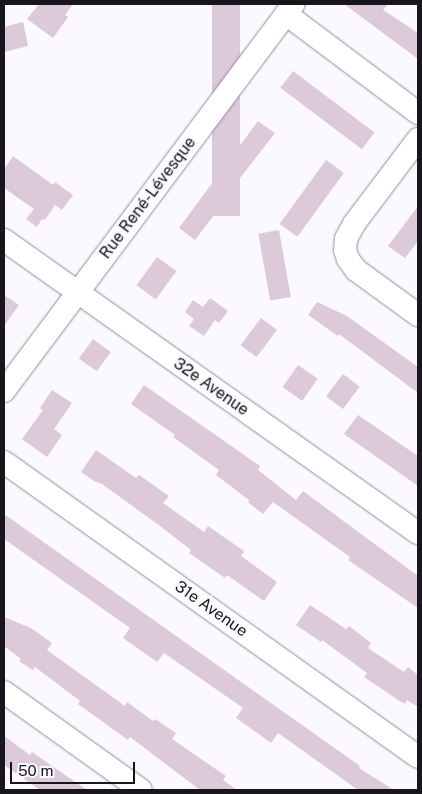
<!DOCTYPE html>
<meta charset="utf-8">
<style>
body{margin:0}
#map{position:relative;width:422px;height:794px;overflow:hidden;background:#fbf9fe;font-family:"Public Sans",sans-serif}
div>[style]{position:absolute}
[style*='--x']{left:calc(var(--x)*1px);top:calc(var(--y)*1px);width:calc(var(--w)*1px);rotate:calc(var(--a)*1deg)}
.building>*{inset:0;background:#dcc9da;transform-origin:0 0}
.roads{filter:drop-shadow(0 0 1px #958b9e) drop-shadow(0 0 1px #958b9e)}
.minor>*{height:22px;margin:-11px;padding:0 11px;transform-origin:11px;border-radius:11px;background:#fff}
span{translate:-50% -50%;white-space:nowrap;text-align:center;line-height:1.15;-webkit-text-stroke:5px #fbf9fe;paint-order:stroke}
.street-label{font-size:16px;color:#19151c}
.frame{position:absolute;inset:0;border:5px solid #19151c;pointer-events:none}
.scale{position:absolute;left:10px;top:762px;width:125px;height:22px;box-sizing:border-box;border:2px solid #19151c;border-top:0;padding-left:6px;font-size:15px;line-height:18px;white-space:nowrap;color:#19151c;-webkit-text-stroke:4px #fbf9fe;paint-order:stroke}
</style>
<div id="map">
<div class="building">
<i style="clip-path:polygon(39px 4px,73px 4px,65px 15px,68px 17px,53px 38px,27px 19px)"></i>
<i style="left:212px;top:4px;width:28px;height:212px"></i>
<i style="clip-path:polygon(344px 4px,388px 4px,383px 10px,418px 33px,418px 59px)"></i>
<i style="clip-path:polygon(23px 22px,28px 46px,4px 52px,4px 27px)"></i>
<i style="left:293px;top:71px;width:102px;height:21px;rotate:37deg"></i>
<i style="clip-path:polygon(258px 121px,275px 133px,215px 210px,217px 211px,195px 240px,179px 228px)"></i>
<i style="clip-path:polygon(13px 156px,53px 185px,55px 182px,73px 195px,62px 210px,55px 205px,45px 220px,42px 219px,37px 227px,26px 219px,34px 209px,4px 188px,4px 169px)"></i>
<i style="left:326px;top:160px;width:22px;height:79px;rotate:36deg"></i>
<i style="clip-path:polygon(418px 206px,418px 241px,405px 258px,388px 246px)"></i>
<i style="left:279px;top:230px;width:68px;height:21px;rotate:80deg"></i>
<i style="left:157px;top:257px;width:24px;height:35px;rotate:36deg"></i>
<i style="clip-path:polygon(4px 295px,19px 305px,4px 326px)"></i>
<i style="clip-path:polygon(210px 298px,228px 311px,219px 323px,215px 320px,204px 336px,189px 326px,194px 319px,185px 312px,193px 300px,203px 307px)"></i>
<i style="clip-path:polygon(317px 302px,347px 316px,418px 367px,418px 393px,339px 334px,338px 336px,308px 315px)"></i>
<i style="left:261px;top:318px;width:20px;height:34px;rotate:37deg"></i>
<i style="left:93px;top:339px;width:22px;height:24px;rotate:36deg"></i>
<i style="left:298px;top:365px;width:24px;height:27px;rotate:35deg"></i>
<i style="left:343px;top:374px;width:21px;height:28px;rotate:37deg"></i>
<i style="clip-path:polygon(144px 385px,260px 466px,258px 470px,296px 500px,303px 491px,418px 576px,418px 608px,348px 560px,350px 557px,273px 502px,263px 514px,248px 502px,249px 500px,216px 475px,219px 470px,173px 437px,175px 435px,131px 404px)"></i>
<i style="clip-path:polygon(52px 390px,72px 403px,54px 429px,62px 435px,47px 457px,22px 439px,43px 410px,40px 408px)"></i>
<i style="clip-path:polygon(358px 415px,418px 456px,418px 486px,344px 434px)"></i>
<i style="clip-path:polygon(96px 450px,136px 478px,139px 475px,169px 496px,163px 503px,204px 532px,208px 526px,244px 551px,241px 556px,277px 582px,264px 601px,227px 575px,225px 578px,189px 553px,191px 550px,160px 526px,102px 484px,94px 481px,81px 472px)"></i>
<i style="clip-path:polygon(4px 514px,360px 766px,359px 768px,394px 790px,358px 790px,278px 733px,271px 743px,236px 718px,243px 708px,164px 653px,157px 662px,123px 638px,130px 628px,4px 539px)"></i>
<i style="clip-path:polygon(310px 605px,346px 629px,349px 626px,371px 643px,368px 648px,404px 672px,408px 667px,418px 675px,418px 707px,407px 700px,405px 704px,398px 700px,364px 677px,367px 673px,322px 640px,321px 642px,296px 625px)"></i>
<i style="clip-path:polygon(4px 617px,31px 628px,52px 643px,47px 650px,125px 706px,127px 702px,153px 721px,155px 719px,176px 733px,172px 739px,226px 776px,223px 780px,237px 790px,200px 790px,130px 737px,128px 740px,78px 704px,80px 701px,35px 667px,33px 670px,19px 661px,21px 659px,4px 646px)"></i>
<i style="clip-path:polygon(4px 736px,30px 755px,32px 752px,87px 790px,40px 790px,4px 765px)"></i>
</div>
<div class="roads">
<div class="minor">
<i style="--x:286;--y:14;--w:165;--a:36.9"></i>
<i style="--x:418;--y:139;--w:106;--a:127"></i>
<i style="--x:354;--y:224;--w:17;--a:118"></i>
<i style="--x:346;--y:239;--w:11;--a:95"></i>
<i style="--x:345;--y:250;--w:9;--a:72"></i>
<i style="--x:348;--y:259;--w:14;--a:54"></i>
<i style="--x:356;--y:270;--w:77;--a:36"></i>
<i style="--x:4;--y:240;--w:507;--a:35.29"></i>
<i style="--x:4;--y:391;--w:483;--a:-53.2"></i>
<i style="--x:4;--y:462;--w:508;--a:35.47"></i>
<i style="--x:4;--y:692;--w:168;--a:35.6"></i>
</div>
</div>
<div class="street-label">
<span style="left:148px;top:198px;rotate:-53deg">Rue René-Lévesque</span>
<span style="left:211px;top:387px;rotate:35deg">32e Avenue</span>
<span style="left:211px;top:609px;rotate:35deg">31e Avenue</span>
</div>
<div class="frame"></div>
<div class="scale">50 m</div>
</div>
